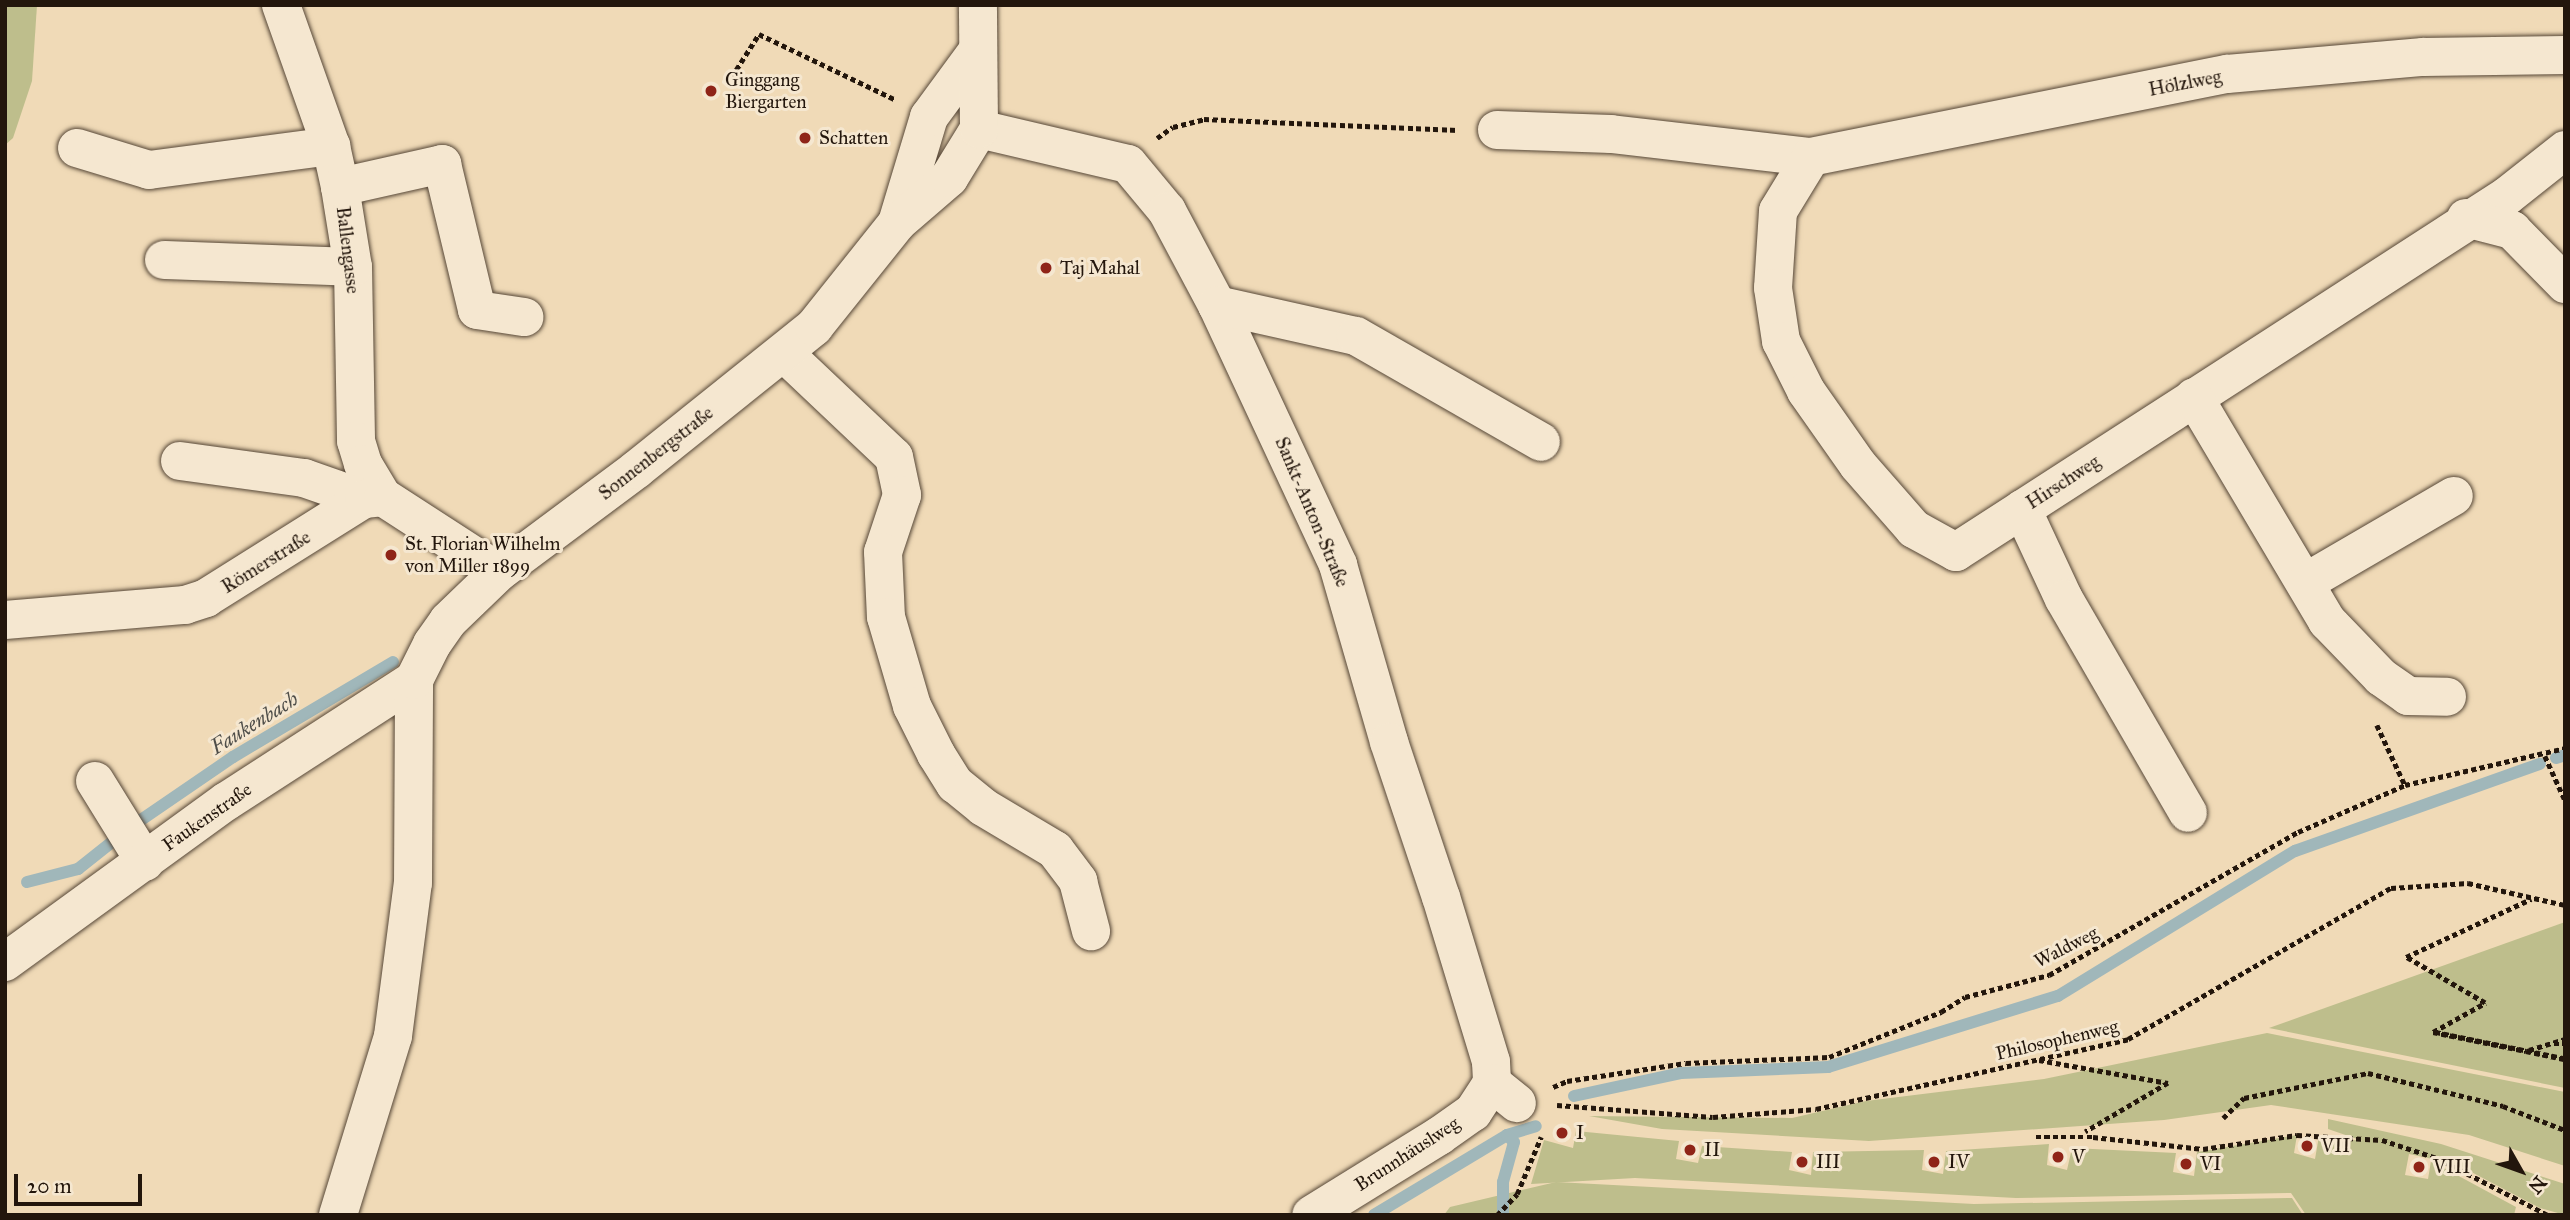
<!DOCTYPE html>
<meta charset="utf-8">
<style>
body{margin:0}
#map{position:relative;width:2570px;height:1220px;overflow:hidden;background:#f0dab7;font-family:"IM FELL Great Primer",serif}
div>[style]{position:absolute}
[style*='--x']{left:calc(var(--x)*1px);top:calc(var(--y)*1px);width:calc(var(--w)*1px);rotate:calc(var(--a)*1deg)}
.green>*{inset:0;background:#bebe8c}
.stream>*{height:12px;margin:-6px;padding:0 6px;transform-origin:6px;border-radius:6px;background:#a0b7ba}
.path>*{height:4.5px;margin-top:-2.25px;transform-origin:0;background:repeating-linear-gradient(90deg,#23160c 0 5px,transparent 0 8.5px)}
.roads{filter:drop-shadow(0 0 2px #564737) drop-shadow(0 0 2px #564737)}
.minor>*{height:38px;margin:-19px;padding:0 19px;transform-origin:19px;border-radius:19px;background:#f5e7d0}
.dots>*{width:19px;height:19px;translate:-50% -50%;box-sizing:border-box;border:4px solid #f5e7d0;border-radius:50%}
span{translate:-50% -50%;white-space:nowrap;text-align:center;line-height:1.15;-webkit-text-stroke:6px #f5e7d0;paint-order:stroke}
.poi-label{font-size:19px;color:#23160c}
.left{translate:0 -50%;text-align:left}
.street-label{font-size:19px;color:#23160c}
.water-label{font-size:21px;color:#4f4e49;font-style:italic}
.frame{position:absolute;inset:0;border:7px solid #23160c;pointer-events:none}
.north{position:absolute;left:2486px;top:1136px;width:70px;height:70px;-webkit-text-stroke:5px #f5e7d0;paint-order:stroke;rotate:130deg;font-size:19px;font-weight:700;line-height:28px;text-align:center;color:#23160c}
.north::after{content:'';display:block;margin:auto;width:24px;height:32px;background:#23160c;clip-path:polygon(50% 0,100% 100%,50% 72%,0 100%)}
.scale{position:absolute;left:14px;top:1174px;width:128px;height:32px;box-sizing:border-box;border:4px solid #23160c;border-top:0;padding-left:9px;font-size:21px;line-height:24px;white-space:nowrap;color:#23160c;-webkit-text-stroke:5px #f5e7d0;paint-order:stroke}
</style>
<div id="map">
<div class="green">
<i style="clip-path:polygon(5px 5px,37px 5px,32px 81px,13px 138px,5px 145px)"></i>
<i style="clip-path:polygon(2565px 922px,2565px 1088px,2269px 1028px)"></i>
<i style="clip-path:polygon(2267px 1033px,2565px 1092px,2565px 1166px,2469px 1135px,2271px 1105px,2164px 1120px,1869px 1141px,1662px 1129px,1589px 1116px,1792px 1118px,1866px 1101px,2044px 1079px)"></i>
<i style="clip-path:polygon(2328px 1119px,2441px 1144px,2565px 1184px,2565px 1215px,2540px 1208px,2456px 1164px,2409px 1154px,2405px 1175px,2428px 1179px,2431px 1161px,2516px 1207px,2514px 1215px,2306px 1215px,2291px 1193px,2016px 1198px,1635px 1178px,1531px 1184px,1544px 1140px,1573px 1148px,1576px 1131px,1679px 1141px,1676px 1159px,1698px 1163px,1702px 1146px,1792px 1152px,1789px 1170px,1811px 1175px,1813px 1152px,1924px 1150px,1922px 1170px,1943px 1174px,1946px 1151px,2049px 1144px,2047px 1165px,2067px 1170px,2072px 1148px,2176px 1153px,2173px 1172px,2194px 1176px,2197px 1152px,2297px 1135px,2294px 1153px,2315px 1159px,2319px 1136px,2363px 1141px,2328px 1129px)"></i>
<i style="clip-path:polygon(1556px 1182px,1974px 1204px,2292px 1198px,2303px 1215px,1444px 1215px,1450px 1207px)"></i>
</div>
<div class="stream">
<i style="--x:2556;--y:758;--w:9;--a:-18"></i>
<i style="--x:138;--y:822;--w:115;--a:-34.4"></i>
<i style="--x:233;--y:757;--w:186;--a:-30.7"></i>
<i style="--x:27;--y:882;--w:53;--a:-14.3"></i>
<i style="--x:78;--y:869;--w:43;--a:-38.5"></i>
<i style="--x:1574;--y:1096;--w:109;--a:-12.1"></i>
<i style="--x:1681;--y:1073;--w:147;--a:-2.3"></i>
<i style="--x:1828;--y:1067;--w:241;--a:-17.2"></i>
<i style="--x:2058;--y:996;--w:278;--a:-31.5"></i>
<i style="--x:2295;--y:851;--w:260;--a:-19.6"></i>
<i style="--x:1374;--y:1215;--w:155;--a:-31"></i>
<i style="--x:1507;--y:1135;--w:30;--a:-17"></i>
<i style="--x:1503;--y:1215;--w:33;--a:-90"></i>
<i style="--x:1503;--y:1182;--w:41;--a:-74.6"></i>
<i style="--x:1514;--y:1142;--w:10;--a:-135"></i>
</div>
<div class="path">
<i style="--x:727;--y:84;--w:59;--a:-57.4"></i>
<i style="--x:759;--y:34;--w:150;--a:25.7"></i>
<i style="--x:1157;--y:138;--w:19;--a:-35"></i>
<i style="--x:1173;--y:127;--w:32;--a:-14"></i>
<i style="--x:1204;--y:119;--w:254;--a:2.5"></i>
<i style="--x:2377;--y:725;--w:66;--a:65"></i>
<i style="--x:2545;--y:756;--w:48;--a:65.6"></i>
<i style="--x:2433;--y:1032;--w:60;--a:-29.1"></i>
<i style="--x:2485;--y:1003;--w:91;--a:-149.8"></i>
<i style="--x:2406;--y:957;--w:138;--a:-24.9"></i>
<i style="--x:2433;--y:1032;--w:95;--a:11.5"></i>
<i style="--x:2526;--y:1051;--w:40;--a:12"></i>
<i style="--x:2565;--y:1059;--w:135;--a:-168.4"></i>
<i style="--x:2554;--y:1044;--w:11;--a:0"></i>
<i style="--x:2529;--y:1050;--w:38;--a:-17"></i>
<i style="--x:2039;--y:1060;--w:131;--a:10.1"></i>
<i style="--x:2168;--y:1083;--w:96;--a:149.4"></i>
<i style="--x:1553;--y:1087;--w:15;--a:-23"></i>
<i style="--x:1567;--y:1081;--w:120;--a:-8.6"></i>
<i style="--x:1686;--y:1063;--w:143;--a:-2.4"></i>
<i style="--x:1829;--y:1057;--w:121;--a:-21.9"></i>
<i style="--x:1941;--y:1012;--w:28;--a:-32"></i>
<i style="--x:1965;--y:997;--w:87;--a:-14.7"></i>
<i style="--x:2049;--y:975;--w:287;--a:-29.9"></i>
<i style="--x:2298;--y:832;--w:117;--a:-23.7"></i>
<i style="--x:2405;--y:785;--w:164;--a:-13"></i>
<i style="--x:1557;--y:1105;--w:156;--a:4.4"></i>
<i style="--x:1713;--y:1117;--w:103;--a:-4.4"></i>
<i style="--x:1816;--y:1109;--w:320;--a:-12.6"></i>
<i style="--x:2128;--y:1039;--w:303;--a:-29.9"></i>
<i style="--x:2391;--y:888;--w:77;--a:-3.7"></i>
<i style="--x:2468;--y:883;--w:99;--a:12.8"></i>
<i style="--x:2223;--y:1118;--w:29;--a:-44"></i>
<i style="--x:2244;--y:1098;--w:126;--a:-11.4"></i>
<i style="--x:2368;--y:1073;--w:139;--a:13.7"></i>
<i style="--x:2503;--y:1106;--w:66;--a:21.2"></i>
<i style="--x:2036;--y:1137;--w:57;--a:0"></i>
<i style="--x:2093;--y:1137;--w:111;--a:6.2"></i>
<i style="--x:2203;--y:1149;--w:95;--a:-8.5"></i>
<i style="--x:2297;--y:1135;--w:85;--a:3.4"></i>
<i style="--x:2382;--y:1140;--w:58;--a:18.1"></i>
<i style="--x:2437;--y:1158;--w:125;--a:27.2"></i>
<i style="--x:1497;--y:1215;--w:29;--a:-46"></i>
<i style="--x:1517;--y:1194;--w:62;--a:-67.2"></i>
</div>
<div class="roads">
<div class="minor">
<i style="--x:281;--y:5;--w:150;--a:70.5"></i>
<i style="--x:331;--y:146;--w:42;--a:77.6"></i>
<i style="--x:340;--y:187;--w:81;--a:80.8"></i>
<i style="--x:353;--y:267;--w:174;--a:89"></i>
<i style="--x:356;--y:441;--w:24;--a:73"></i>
<i style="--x:363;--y:464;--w:39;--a:59"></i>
<i style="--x:979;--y:129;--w:153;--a:13.2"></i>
<i style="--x:1128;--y:164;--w:61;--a:50.3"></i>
<i style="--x:1167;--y:211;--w:106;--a:62"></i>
<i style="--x:1217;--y:305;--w:287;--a:65"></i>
<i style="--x:1338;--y:565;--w:184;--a:73.9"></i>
<i style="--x:1389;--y:742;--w:163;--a:71.5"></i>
<i style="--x:1441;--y:897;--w:172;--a:73.1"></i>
<i style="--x:1491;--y:1062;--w:21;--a:87"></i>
<i style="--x:1492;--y:1083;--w:35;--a:123"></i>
<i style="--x:1473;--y:1112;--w:42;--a:144.8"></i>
<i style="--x:1439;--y:1136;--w:150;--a:148.3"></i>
<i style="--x:1497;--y:130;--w:114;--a:2"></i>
<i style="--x:1611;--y:134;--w:201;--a:6.6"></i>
<i style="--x:1811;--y:157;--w:424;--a:-11.3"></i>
<i style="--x:2227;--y:74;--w:197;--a:-5"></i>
<i style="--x:2423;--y:57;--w:142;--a:-0.8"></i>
<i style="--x:77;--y:148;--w:75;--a:17"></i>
<i style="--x:149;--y:170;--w:184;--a:-7.5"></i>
<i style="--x:1811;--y:157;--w:63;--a:121.4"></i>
<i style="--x:1778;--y:211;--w:77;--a:93.7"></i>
<i style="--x:1773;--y:288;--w:54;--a:81.4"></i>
<i style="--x:1781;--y:341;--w:56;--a:63.4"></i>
<i style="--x:1806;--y:391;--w:90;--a:54.9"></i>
<i style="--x:1858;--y:465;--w:85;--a:48.8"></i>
<i style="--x:1914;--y:529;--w:48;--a:28.7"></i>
<i style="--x:1956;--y:552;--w:656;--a:-32.87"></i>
<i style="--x:2507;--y:196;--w:74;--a:-38.4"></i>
<i style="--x:340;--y:187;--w:105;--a:-12.7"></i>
<i style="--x:442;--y:164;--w:150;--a:76.5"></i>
<i style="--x:477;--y:310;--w:48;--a:8.5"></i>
<i style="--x:2466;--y:218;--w:48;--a:14.6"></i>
<i style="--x:2512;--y:230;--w:76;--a:45.5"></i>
<i style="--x:897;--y:223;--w:111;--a:-73.2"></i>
<i style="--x:929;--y:117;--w:79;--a:-53.7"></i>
<i style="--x:164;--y:260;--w:189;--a:2.1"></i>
<i style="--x:1217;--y:305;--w:142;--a:12.6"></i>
<i style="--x:1356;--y:336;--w:213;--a:29.8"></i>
<i style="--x:784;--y:353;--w:151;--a:43.4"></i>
<i style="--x:894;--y:457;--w:39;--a:78"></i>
<i style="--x:902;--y:495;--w:60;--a:108.4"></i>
<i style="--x:883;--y:552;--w:65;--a:87.4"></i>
<i style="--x:886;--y:617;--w:93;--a:73.7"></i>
<i style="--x:912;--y:706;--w:54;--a:63.4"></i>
<i style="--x:936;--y:754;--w:36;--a:58"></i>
<i style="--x:955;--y:784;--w:36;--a:39"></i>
<i style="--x:983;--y:807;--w:84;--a:30.8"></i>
<i style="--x:1055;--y:850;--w:39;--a:53"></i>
<i style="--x:1078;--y:881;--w:52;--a:75.4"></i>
<i style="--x:2194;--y:397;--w:261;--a:59.3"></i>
<i style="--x:2327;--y:621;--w:78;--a:46"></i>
<i style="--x:2381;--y:677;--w:33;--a:35"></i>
<i style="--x:2408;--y:696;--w:39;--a:1"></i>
<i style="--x:180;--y:461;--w:125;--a:7.8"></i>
<i style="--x:304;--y:478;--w:64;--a:19.3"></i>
<i style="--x:2022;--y:509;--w:99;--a:65"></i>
<i style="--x:2064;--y:599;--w:247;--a:59.9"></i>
<i style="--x:2306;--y:582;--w:171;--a:-30.2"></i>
<i style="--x:5;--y:620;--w:181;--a:-4.8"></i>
<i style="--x:185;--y:605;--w:22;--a:-18"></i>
<i style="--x:206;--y:598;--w:186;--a:-32.1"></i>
<i style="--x:364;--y:499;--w:19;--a:-6"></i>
<i style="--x:383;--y:497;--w:138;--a:32.9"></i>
<i style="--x:95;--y:781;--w:95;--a:58.3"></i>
<i style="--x:5;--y:962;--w:274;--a:-36"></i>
<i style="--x:227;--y:801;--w:223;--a:-32.9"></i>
<i style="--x:1492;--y:1083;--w:32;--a:39"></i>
<i style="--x:338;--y:1215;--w:187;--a:-72.9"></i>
<i style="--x:393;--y:1036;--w:154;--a:-82.6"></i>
<i style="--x:413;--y:883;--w:203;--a:-89.7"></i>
<i style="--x:414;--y:680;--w:40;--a:-63.4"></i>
<i style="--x:432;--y:644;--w:28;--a:-55"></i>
<i style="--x:448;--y:621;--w:71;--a:-43.9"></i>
<i style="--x:499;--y:572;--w:172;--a:-36.7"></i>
<i style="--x:637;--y:469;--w:227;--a:-38.7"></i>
<i style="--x:814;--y:327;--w:133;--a:-51.4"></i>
<i style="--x:897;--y:223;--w:69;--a:-40.9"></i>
<i style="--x:949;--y:178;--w:57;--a:-58.5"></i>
<i style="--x:979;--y:129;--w:124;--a:-90.5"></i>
</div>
</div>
<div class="dots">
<i style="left:711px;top:91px;background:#8f2418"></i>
<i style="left:805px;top:138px;background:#8f2418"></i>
<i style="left:1046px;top:268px;background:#8f2418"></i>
<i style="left:391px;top:555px;background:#8f2418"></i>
<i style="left:1562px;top:1133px;background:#8f2418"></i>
<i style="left:2307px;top:1146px;background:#8f2418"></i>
<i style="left:1690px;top:1150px;background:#8f2418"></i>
<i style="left:2058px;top:1157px;background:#8f2418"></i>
<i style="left:1802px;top:1162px;background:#8f2418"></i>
<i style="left:1934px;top:1162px;background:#8f2418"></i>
<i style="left:2186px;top:1164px;background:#8f2418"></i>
<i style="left:2419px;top:1167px;background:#8f2418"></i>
</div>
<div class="poi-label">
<span class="left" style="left:725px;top:91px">Ginggang<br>Biergarten</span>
<span class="left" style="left:819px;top:138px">Schatten</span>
<span class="left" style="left:1060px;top:268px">Taj Mahal</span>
<span class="left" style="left:405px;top:555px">St. Florian Wilhelm<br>von Miller 1899</span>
<span class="left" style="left:1576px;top:1133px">I</span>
<span class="left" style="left:2321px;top:1146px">VII</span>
<span class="left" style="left:1704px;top:1150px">II</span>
<span class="left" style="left:2072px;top:1157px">V</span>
<span class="left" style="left:1816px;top:1162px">III</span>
<span class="left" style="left:1948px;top:1162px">IV</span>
<span class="left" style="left:2200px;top:1164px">VI</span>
<span class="left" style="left:2433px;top:1167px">VIII</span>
</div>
<div class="street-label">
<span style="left:2185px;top:83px;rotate:-11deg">Hölzlweg</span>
<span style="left:348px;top:250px;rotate:83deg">Ballengasse</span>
<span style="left:656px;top:453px;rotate:-38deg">Sonnenbergstraße</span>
<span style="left:2063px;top:482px;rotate:-33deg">Hirschweg</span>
<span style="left:1312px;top:512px;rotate:67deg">Sankt-Anton-Straße</span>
<span style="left:266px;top:562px;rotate:-32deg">Römerstraße</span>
<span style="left:207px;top:817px;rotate:-35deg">Faukenstraße</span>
<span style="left:2066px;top:947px;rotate:-27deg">Waldweg</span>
<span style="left:2057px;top:1040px;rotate:-13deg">Philosophenweg</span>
<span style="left:1407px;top:1154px;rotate:-33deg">Brunnhäuslweg</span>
</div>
<div class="water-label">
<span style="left:254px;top:723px;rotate:-32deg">Faukenbach</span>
</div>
<div class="frame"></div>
<div class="north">N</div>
<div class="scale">20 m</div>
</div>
